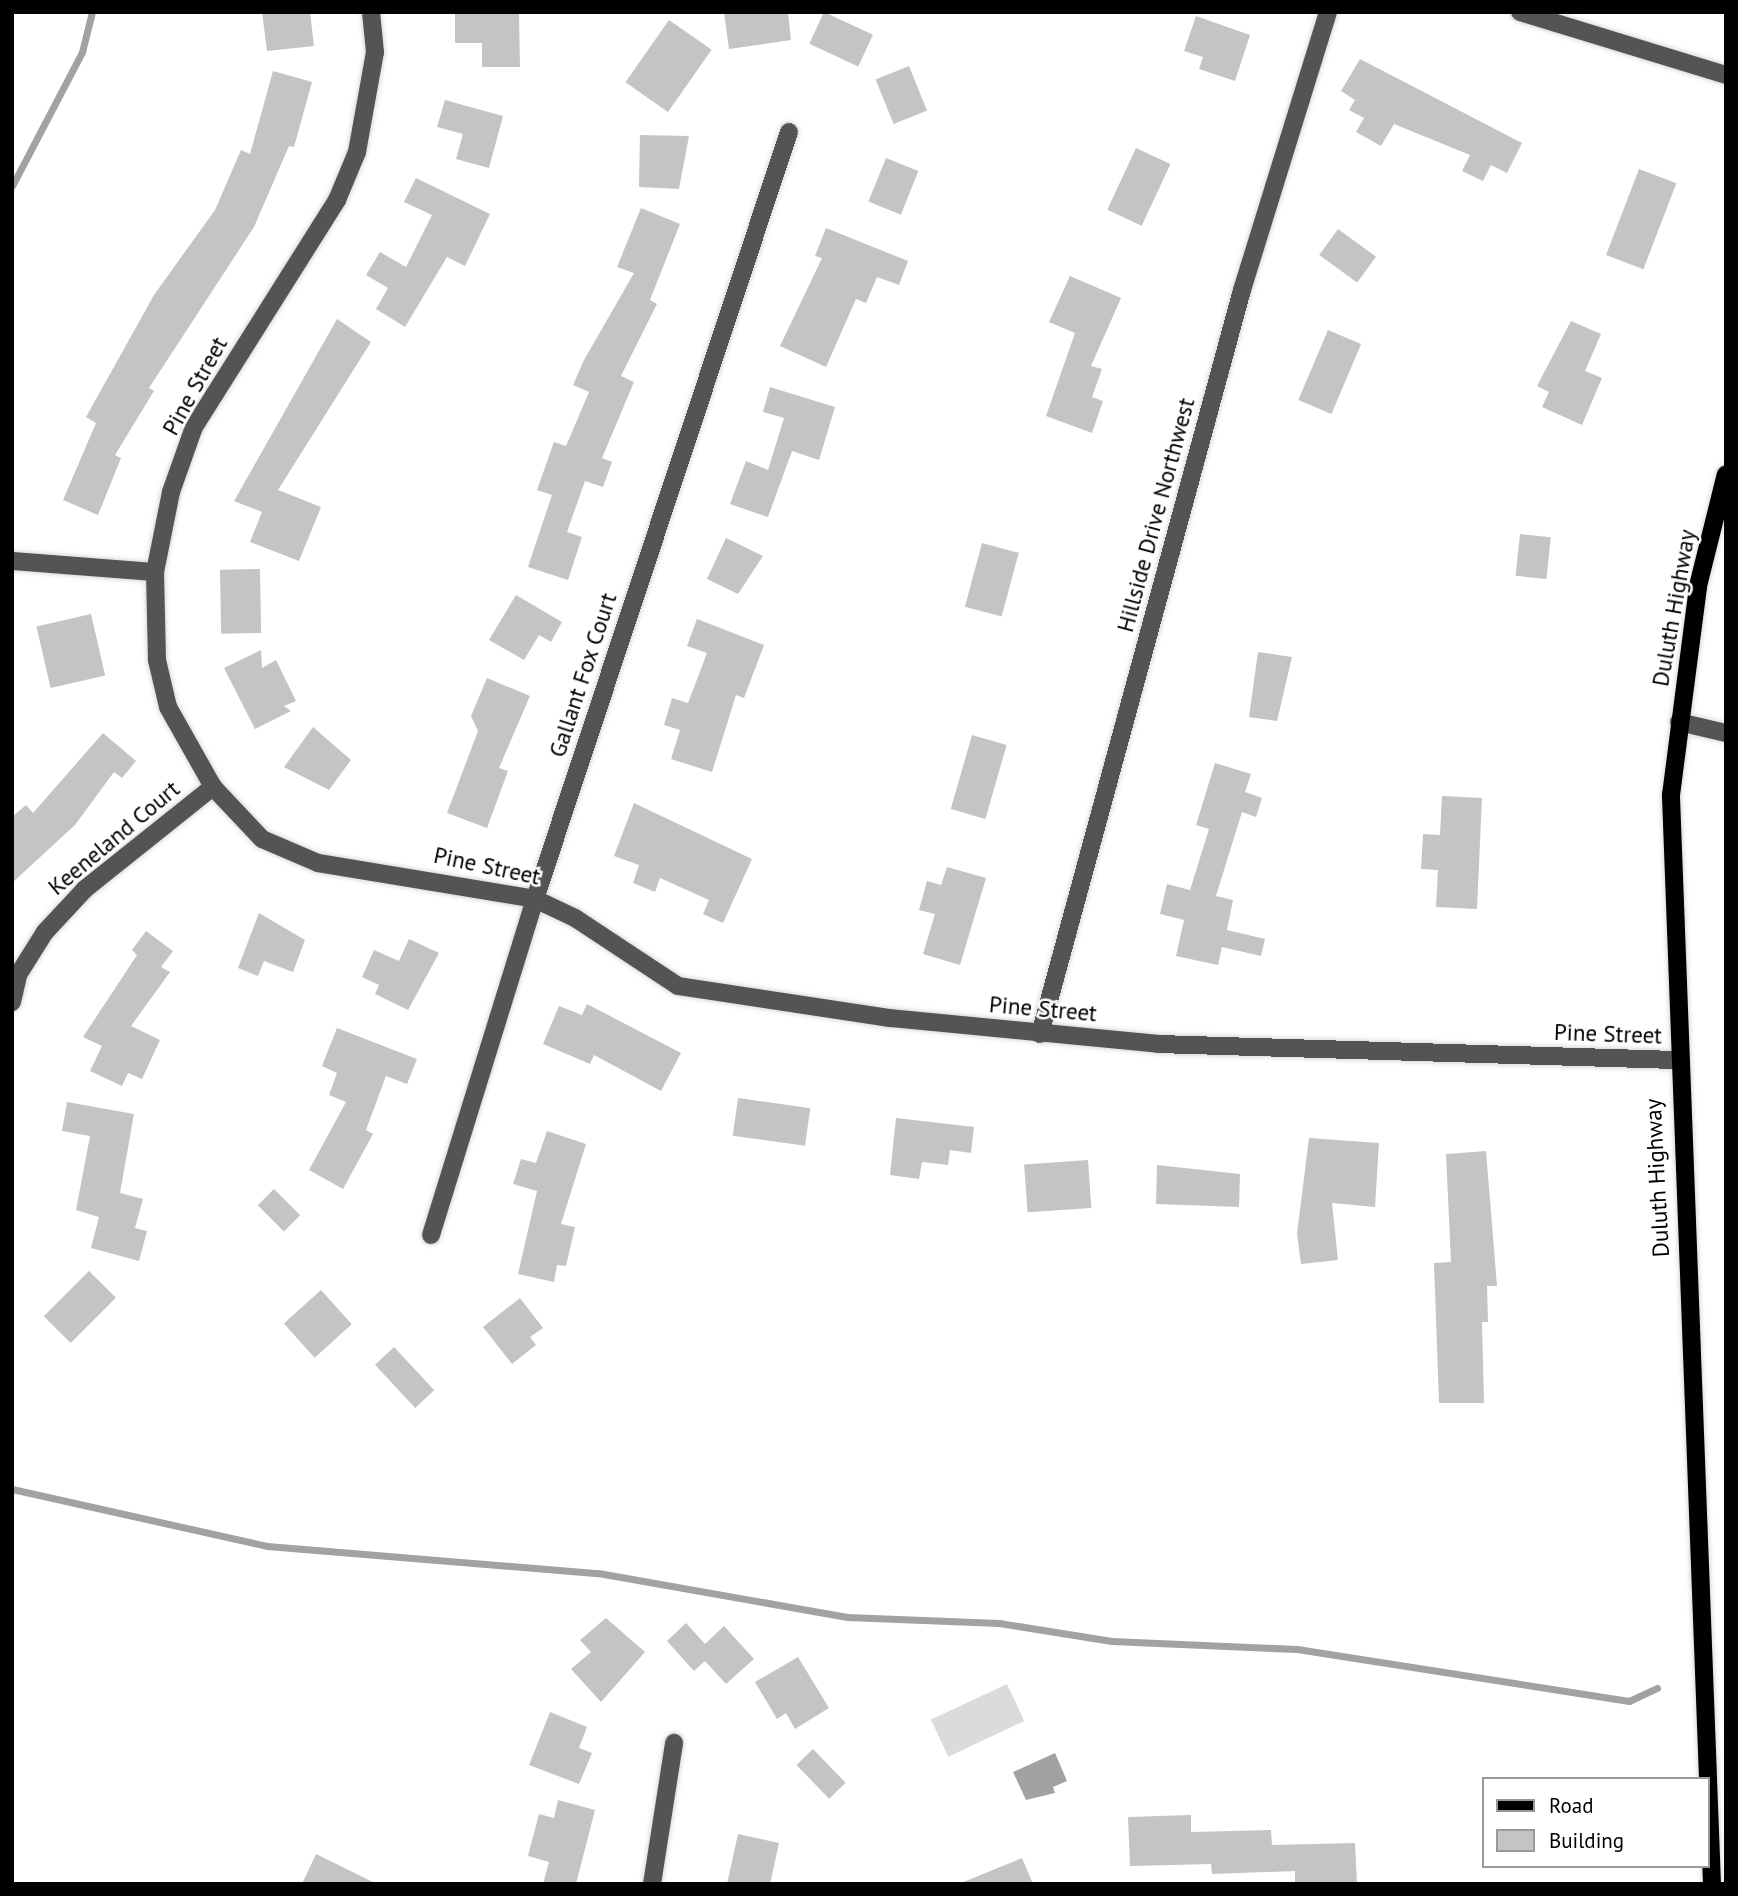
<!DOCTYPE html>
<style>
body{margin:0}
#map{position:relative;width:1738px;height:1896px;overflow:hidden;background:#fff;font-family:"PT Sans",sans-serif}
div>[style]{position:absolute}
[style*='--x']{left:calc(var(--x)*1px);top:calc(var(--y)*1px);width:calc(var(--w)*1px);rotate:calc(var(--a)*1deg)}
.green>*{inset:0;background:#dbdbdb;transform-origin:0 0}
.water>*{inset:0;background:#a2a2a2}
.stream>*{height:7px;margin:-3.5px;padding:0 3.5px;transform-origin:3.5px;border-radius:3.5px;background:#a2a2a2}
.building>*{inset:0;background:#c4c4c4;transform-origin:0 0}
.roads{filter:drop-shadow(0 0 2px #dbdbdb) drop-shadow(0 0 2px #dbdbdb)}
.minor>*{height:18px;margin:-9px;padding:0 9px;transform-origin:9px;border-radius:9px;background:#545454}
.major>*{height:18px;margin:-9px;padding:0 9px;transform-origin:9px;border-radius:9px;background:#000}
span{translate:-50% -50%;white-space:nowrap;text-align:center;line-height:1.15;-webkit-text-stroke:5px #fff;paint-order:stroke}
.street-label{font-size:23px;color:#000}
.frame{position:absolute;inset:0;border:14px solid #000;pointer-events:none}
.legend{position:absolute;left:1482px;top:1777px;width:228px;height:91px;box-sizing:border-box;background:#fff;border:2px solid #999;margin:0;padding:9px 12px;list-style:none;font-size:21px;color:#000}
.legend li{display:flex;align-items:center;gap:14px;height:35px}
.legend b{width:35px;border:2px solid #999}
</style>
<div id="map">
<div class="green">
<i style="left:1007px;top:1684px;width:41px;height:84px;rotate:65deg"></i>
</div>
<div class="water">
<i style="clip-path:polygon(1055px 1753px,1067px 1781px,1053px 1787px,1055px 1793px,1026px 1800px,1013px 1772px)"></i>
</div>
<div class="stream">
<i style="--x:12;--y:186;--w:151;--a:-62.4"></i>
<i style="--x:82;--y:52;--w:41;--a:-76"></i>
<i style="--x:12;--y:1489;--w:261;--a:12.6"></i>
<i style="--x:267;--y:1546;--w:332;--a:4.7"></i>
<i style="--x:598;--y:1573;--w:253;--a:10"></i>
<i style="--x:847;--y:1617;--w:152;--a:2.3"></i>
<i style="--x:999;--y:1623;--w:114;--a:9.1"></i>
<i style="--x:1112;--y:1641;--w:185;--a:2.5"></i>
<i style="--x:1297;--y:1649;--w:336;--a:8.9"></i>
<i style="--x:1629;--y:1701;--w:31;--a:-25"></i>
</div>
<div class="building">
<i style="clip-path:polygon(262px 12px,310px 12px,314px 46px,267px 51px)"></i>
<i style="clip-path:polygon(519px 12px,520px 67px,482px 67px,482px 43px,455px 43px,455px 13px)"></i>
<i style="clip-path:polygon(724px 12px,788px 12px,791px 40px,729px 49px)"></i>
<i style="left:824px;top:12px;width:54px;height:35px;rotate:25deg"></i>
<i style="clip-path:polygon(1196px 16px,1250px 35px,1235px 81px,1199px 69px,1203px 57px,1184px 51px)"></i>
<i style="left:669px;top:20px;width:52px;height:76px;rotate:35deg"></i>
<i style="clip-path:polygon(1360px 59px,1522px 143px,1507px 173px,1491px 165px,1483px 181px,1462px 171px,1470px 155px,1394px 124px,1381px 146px,1356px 132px,1364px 118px,1349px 110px,1355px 100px,1341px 91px)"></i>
<i style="left:909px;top:66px;width:48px;height:36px;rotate:68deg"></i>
<i style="clip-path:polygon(273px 71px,312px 82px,294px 147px,289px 146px,254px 227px,149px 388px,154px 391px,115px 455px,121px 458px,98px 515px,63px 500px,96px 423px,86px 417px,154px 295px,215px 210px,241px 150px,250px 154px)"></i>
<i style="clip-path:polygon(445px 100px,503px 116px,489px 168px,456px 159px,463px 134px,437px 127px)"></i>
<i style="clip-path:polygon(640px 135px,689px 136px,679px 189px,639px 187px)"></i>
<i style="left:1136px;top:148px;width:38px;height:68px;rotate:25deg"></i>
<i style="left:886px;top:158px;width:35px;height:47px;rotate:22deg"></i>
<i style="left:1639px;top:169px;width:40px;height:92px;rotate:21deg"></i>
<i style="clip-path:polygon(416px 178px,490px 214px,465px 266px,447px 257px,405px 327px,376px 309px,388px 288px,366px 275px,380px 252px,406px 267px,432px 215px,404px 202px)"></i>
<i style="clip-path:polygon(641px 208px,680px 224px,650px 300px,657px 304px,621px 376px,634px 382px,602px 458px,612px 462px,603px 487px,585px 481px,567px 532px,582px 537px,568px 580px,528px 567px,552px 495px,537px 490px,554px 442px,566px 446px,589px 392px,573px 385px,584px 360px,634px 273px,617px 267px)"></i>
<i style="clip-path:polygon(826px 228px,908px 261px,899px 285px,877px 277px,866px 303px,856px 299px,826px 367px,780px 346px,822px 258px,815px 256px)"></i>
<i style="left:1338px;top:229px;width:47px;height:32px;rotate:36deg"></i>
<i style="clip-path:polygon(1070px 276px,1121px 298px,1091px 366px,1102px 369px,1092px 397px,1103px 401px,1092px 433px,1046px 416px,1075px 333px,1049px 322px)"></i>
<i style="clip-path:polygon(337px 319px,371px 342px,278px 490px,321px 507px,299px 561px,250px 542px,262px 512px,234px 501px)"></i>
<i style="clip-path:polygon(1571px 321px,1601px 334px,1585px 371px,1602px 378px,1582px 425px,1542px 407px,1549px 392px,1537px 386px)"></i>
<i style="left:1328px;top:330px;width:36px;height:76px;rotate:23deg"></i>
<i style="clip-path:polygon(770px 387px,835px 407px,819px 460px,792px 451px,768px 517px,730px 504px,746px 461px,768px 470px,784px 418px,763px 412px)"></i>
<i style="left:1520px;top:534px;width:31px;height:42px;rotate:6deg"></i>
<i style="clip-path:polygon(726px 538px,763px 556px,738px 594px,707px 579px)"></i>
<i style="left:982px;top:543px;width:38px;height:66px;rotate:15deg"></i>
<i style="left:260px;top:569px;width:64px;height:40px;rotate:89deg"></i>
<i style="clip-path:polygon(516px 595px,562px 622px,551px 642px,539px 635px,524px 660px,489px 640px)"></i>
<i style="left:91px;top:614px;width:63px;height:56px;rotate:77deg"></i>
<i style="clip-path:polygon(697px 619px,764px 645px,744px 698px,736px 695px,712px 772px,671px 759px,680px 730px,664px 725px,672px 698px,688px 703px,707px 653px,687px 646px)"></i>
<i style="clip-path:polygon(261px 650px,262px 668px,276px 660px,296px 701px,284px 706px,291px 711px,255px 729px,224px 668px)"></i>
<i style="clip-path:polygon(1258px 652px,1292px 657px,1277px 721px,1249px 717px)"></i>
<i style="clip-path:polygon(487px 678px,530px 696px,499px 768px,508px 771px,487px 828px,447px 813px,478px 731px,471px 716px)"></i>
<i style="clip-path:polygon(313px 727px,351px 760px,329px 790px,284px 767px)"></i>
<i style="clip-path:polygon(103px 733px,136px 761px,122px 778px,114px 772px,75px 825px,12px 883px,12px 817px,26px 805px,33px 813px)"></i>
<i style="left:972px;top:735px;width:36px;height:77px;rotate:16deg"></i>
<i style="clip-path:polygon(1215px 763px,1251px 774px,1245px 792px,1262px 798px,1256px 817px,1242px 812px,1216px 896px,1233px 900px,1227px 930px,1265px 939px,1261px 956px,1222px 947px,1218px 965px,1176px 956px,1184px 920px,1160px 914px,1167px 884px,1190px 890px,1209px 829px,1196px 825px)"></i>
<i style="clip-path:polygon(1442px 796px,1482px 798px,1477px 909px,1436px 907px,1438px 870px,1421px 869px,1423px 834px,1440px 835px)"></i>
<i style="clip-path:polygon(634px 803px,752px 859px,723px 923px,703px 914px,709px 900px,660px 878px,655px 892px,633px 883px,639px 865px,614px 856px)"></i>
<i style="clip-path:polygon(947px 867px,986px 878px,960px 965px,923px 954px,935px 914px,919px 910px,927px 881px,941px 885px)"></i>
<i style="clip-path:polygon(259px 913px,305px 940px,293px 972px,264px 961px,258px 976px,238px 968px)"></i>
<i style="clip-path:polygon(146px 931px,173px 951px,161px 967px,170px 972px,131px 1026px,160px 1040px,142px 1079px,128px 1073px,122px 1086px,90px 1071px,102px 1046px,83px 1037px,137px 955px,132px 950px)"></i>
<i style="clip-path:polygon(409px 939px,439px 953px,408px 1010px,375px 994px,379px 985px,362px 977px,374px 950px,399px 961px)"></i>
<i style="clip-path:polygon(587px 1004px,681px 1053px,661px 1091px,594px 1055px,590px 1064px,543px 1044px,559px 1006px,582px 1015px)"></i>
<i style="clip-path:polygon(337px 1028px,417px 1059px,407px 1084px,386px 1076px,366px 1130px,373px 1134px,343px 1189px,309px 1170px,346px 1102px,329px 1095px,337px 1073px,322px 1066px)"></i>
<i style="left:738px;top:1098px;width:73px;height:38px;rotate:8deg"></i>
<i style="clip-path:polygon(67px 1102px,134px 1114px,120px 1193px,143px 1199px,135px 1228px,147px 1231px,139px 1261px,91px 1248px,99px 1217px,76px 1210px,90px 1136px,62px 1131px)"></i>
<i style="clip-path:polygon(896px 1118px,974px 1127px,971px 1153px,950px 1150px,948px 1165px,922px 1162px,919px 1179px,890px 1175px)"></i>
<i style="clip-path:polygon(547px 1131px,586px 1144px,561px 1224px,575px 1227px,566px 1266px,557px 1265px,554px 1282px,518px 1274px,537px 1191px,513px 1184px,521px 1159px,536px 1163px)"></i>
<i style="clip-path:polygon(1309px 1138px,1379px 1143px,1375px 1207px,1332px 1203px,1338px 1260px,1301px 1264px,1297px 1234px)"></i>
<i style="clip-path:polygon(1486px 1151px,1497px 1286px,1487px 1286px,1488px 1322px,1482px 1322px,1484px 1403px,1439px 1403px,1434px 1263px,1451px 1262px,1446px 1154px)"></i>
<i style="left:1088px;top:1160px;width:48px;height:64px;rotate:86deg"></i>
<i style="clip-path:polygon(1157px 1165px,1240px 1174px,1239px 1207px,1156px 1204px)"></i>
<i style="left:274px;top:1189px;width:37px;height:23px;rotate:45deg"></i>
<i style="left:89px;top:1271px;width:38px;height:64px;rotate:45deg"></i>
<i style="left:321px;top:1290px;width:46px;height:50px;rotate:48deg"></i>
<i style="clip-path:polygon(520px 1298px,543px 1328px,530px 1337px,536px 1345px,512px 1364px,483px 1327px)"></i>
<i style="left:394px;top:1347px;width:59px;height:26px;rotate:47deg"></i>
<i style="clip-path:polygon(606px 1618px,645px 1652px,601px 1702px,571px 1669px,591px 1652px,580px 1640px)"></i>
<i style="clip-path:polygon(686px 1623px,705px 1644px,724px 1626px,754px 1659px,726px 1684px,705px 1661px,694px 1671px,667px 1641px)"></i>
<i style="clip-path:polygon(798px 1657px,829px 1708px,795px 1729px,786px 1713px,777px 1719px,755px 1682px)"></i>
<i style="clip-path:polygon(550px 1712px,587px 1727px,579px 1748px,592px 1753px,579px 1784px,529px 1765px)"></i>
<i style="left:813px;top:1749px;width:47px;height:23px;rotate:46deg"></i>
<i style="clip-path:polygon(558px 1800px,595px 1810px,576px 1884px,543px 1884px,549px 1862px,528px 1856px,539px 1814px,554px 1818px)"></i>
<i style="clip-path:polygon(1191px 1815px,1191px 1832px,1271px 1830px,1272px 1845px,1355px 1843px,1357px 1884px,1295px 1884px,1295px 1871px,1212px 1874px,1211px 1864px,1130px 1866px,1128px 1817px)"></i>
<i style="clip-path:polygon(738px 1834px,779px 1843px,770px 1884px,727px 1884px)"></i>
<i style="clip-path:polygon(316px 1854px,377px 1884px,302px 1884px)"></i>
<i style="clip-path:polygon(1022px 1858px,1033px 1884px,962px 1884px,961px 1883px)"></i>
</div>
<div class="roads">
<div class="minor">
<i style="--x:371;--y:12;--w:40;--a:84.3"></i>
<i style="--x:375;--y:52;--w:102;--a:100.2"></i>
<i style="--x:357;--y:152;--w:52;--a:112.6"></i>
<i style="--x:337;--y:200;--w:268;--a:122.2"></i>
<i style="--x:194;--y:427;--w:69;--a:109.5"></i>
<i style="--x:171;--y:492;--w:82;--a:101.3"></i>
<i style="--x:155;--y:572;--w:88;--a:88.7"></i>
<i style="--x:157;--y:660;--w:48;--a:76.8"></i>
<i style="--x:168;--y:707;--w:92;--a:60.6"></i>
<i style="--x:213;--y:787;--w:71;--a:46.7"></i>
<i style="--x:262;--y:839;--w:61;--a:23.2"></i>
<i style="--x:318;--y:863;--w:220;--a:9.4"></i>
<i style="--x:535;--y:899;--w:44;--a:25.4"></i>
<i style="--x:575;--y:918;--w:123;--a:33.4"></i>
<i style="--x:678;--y:986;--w:214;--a:8.6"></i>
<i style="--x:890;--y:1018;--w:269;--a:5.5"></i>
<i style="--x:1158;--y:1044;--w:518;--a:1.77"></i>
<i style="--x:1520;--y:12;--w:215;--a:17"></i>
<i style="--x:12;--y:561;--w:143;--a:4.4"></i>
<i style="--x:1679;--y:722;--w:48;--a:13.2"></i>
<i style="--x:12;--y:1002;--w:28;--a:-77"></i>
<i style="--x:18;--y:975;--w:51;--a:-57.9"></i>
<i style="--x:45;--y:932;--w:59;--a:-47.1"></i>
<i style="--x:85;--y:889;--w:164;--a:-38.6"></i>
<i style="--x:1040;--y:1034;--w:771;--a:-74.81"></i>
<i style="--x:1242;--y:290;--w:291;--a:-72.8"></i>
<i style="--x:431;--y:1235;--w:352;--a:-72.8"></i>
<i style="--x:535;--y:899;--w:808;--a:-71.68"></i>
<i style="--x:652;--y:1884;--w:143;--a:-81.1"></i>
</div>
<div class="major">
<i style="--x:1712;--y:1884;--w:1090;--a:-92.16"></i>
<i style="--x:1671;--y:795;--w:211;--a:-82.6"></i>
<i style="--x:1698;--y:586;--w:115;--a:-76"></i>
</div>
</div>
<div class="street-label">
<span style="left:195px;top:386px;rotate:-61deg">Pine Street</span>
<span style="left:1156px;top:515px;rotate:-75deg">Hillside Drive Northwest</span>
<span style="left:1674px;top:608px;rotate:-80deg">Duluth Highway</span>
<span style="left:583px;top:675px;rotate:-72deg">Gallant Fox Court</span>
<span style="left:114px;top:838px;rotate:-40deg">Keeneland Court</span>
<span style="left:487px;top:866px;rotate:12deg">Pine Street</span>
<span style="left:1043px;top:1009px;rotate:5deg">Pine Street</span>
<span style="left:1608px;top:1034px;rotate:2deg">Pine Street</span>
<span style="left:1657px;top:1178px;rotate:-93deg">Duluth Highway</span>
</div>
<div class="frame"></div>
<ul class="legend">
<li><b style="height:9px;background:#000"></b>Road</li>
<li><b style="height:19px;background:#c4c4c4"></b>Building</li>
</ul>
</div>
